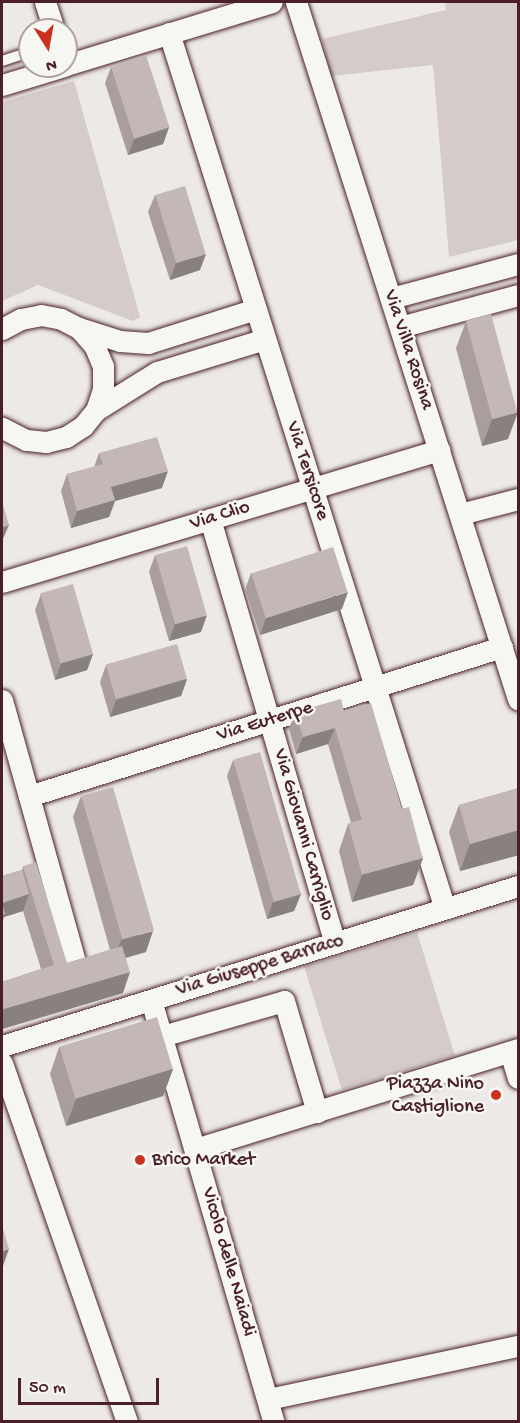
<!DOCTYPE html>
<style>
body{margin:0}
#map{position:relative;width:520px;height:1423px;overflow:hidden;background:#ece9e6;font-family:"Gochi Hand",sans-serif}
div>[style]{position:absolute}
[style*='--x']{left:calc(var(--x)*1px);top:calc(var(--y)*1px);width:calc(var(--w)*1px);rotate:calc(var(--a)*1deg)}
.green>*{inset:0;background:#d4cbca;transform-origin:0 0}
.roads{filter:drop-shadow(0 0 2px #4a1f2b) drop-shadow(0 0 2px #4a1f2b)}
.service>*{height:10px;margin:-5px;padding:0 5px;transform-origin:5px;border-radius:5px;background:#f6f6f2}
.minor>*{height:21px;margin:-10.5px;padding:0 10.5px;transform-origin:10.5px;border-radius:10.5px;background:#f6f6f2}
.wall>*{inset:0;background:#a99d9d}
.shaded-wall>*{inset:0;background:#898080}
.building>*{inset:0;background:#c4b7b7;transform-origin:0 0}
.dots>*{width:16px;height:16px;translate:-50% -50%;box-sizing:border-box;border:3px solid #f6f6f2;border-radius:50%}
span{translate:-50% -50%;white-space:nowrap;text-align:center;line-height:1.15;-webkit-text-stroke:5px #f6f6f2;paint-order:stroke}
.street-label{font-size:20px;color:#4a1f2b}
.poi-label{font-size:20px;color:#4a1f2b}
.right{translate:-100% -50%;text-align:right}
.left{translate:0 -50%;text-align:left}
.frame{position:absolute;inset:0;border:3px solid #4a1f2b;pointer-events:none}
.north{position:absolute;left:18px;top:18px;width:60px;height:60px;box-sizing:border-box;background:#f6f6f2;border:2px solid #b1a0a2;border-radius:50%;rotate:169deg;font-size:16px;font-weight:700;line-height:24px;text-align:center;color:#4a1f2b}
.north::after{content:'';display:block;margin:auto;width:21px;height:27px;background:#c8321e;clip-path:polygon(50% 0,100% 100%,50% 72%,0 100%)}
.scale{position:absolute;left:18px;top:1378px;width:141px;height:27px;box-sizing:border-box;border:3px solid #4a1f2b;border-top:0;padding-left:8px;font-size:18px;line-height:21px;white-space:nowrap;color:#4a1f2b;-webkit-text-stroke:4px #f6f6f2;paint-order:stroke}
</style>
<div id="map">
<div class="green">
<i style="clip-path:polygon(445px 2px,518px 2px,518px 240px,449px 257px,433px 65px,331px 76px,322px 39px,446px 10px)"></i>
<i style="clip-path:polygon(74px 81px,140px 317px,133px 321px,38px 285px,2px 301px,2px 102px)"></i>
<i style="left:417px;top:932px;width:129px;height:118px;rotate:73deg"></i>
</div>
<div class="roads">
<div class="service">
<i style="--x:2;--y:61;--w:29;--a:-18"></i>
</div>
<div class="minor">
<i style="--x:45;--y:2;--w:29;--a:72"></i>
<i style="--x:296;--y:2;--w:732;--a:72.33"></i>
<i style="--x:169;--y:33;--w:918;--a:72.51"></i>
<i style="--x:66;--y:65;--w:215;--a:-17"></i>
<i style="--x:2;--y:85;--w:65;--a:-17"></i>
<i style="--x:391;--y:298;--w:131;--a:-15"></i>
<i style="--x:400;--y:327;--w:122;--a:-15.2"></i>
<i style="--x:79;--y:328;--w:43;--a:17.6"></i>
<i style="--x:120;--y:341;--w:28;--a:4"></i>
<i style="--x:148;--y:343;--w:113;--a:-17.5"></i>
<i style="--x:2;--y:329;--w:21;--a:-28"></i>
<i style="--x:21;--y:319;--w:20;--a:-11"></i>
<i style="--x:41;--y:315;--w:20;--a:11"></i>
<i style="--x:61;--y:319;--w:20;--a:27"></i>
<i style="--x:79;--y:328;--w:23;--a:49"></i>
<i style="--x:94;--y:345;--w:23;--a:67"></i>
<i style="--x:103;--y:366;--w:23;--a:90"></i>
<i style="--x:103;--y:389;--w:22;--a:108"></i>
<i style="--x:96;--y:410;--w:21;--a:129"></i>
<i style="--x:83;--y:426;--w:20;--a:147"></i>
<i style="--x:66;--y:437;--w:21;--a:166"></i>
<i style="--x:46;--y:442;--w:20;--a:-174"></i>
<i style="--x:26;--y:440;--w:27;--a:-153"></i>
<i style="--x:96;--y:410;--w:72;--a:-31.9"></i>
<i style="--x:157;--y:372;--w:113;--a:-17"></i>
<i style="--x:460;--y:514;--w:60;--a:-14.5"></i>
<i style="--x:210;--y:519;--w:442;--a:73.6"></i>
<i style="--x:2;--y:582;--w:457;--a:-16.8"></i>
<i style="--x:2;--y:700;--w:282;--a:74.4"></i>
<i style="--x:29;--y:796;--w:496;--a:-17.5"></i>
<i style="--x:151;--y:1000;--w:440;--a:73.8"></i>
<i style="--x:162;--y:1036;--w:127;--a:-16"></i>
<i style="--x:284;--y:1001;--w:116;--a:73.4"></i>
<i style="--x:2;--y:1046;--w:540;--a:-17.23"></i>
<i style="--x:510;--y:1052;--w:27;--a:73"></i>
<i style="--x:2;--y:1063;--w:380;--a:70.8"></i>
<i style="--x:195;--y:1149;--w:338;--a:-17.2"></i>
<i style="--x:268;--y:1399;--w:256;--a:-12"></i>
</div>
</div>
<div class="wall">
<i style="clip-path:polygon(111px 67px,169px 127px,163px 144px,128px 155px,105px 83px)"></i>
<i style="clip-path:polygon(155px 195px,200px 270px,170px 280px,148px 212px)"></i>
<i style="clip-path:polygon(466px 321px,508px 439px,482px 446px,456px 348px)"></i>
<i style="clip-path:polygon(99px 453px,162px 488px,115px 501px,109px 517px,71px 528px,61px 491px,67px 474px,94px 467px)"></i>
<i style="clip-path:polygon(155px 555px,201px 632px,169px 641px,149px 572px)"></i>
<i style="clip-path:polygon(251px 573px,342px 609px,260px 635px,245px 590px)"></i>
<i style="clip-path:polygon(41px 594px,93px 654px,87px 670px,55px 680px,35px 610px)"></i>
<i style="clip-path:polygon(106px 665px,187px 679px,181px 696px,110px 717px,100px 682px)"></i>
<i style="clip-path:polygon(344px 711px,402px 809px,423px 858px,413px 885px,352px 902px,339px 851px,348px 824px,351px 823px,328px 744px,296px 754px,289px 729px,295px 712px)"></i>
<i style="clip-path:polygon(233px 760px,301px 894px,294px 911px,267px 919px,227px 776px)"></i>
<i style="clip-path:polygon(519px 788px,519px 855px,460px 871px,449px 832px,459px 805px)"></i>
<i style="clip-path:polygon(81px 796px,146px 952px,126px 958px,123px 993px,2px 1029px,2px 982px,41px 969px,23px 911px,4px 917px,2px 876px,22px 870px,23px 866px,67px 963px,110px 950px,73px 817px)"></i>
<i style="clip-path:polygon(59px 1047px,173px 1069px,163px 1096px,66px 1126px,50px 1074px)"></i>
</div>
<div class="shaded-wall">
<i style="clip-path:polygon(169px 127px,163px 144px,128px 155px,134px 139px)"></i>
<i style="clip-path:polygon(206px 254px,200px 270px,170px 280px,176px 263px)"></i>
<i style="clip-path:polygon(518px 412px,508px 439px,482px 446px,492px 419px)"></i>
<i style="clip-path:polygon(168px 471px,162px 488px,115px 501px,109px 517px,71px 528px,77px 511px,111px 487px)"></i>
<i style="clip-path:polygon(9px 525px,2px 541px,2px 527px)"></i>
<i style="clip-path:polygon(348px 592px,342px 609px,260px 635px,266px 618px)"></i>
<i style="clip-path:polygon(207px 615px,201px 632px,169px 641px,175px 624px)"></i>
<i style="clip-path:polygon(93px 654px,87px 670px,55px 680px,61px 663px)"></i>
<i style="clip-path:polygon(187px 679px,181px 696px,110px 717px,116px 700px)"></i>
<i style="clip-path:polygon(335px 728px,328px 744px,296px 754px,303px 737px)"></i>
<i style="clip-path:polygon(519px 830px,519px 855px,460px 871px,470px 844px)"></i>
<i style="clip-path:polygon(423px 858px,413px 885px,352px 902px,362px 875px)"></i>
<i style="clip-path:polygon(29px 894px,23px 911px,4px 917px,2px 923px,2px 903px)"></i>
<i style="clip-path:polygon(301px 894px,294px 911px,267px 919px,273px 902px)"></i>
<i style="clip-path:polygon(153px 931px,146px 952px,113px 961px,121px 940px)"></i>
<i style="clip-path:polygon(130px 972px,123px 993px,2px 1029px,2px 1015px,4px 1009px)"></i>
<i style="clip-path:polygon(173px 1069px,163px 1096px,66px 1126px,76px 1099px)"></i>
<i style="clip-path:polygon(9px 1249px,3px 1266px,2px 1266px,2px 1251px)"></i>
</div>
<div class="building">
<i style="left:146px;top:55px;width:76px;height:37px;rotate:72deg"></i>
<i style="left:185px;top:186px;width:71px;height:31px;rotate:73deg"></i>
<i style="left:491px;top:314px;width:102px;height:26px;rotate:75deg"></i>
<i style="clip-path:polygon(157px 437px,168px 471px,111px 487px,115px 500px,77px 511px,67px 474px,103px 464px,99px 453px)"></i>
<i style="clip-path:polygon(2px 501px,9px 525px,2px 527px)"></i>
<i style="left:187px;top:546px;width:72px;height:33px;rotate:74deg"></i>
<i style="left:333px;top:547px;width:47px;height:86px;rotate:72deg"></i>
<i style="left:73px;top:584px;width:73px;height:34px;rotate:74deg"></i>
<i style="left:177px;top:644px;width:36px;height:74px;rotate:74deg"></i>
<i style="clip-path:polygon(341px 699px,344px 711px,371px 703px,402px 809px,362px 820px,335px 728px,303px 737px,295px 712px)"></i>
<i style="left:260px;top:752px;width:148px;height:28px;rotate:74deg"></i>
<i style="left:113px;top:787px;width:149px;height:33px;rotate:74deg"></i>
<i style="clip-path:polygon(519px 788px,519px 830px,470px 844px,459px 805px)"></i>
<i style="left:409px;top:807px;width:53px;height:63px;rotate:75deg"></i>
<i style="clip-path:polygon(36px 862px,67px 963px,122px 946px,130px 972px,4px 1009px,2px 1003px,2px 982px,54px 965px,23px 866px)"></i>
<i style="clip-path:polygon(22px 870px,29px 894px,2px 903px,5px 914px,2px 915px,2px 876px)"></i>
<i style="left:157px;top:1017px;width:54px;height:102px;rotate:73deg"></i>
<i style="clip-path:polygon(2px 1225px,9px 1249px,2px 1251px)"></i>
</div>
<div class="dots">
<i style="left:496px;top:1095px;background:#c8321e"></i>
<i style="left:140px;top:1160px;background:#c8321e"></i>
</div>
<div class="street-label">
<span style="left:408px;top:350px;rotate:72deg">Via Villa Rosina</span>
<span style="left:307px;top:471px;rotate:72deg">Via Tersicore</span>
<span style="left:220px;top:516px;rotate:-17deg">Via Clio</span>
<span style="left:265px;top:722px;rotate:-17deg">Via Euterpe</span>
<span style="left:303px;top:835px;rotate:74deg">Via Giovanni Carriglio</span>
<span style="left:260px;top:966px;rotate:-17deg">Via Giuseppe Barraco</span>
<span style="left:228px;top:1262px;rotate:74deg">Vicolo delle Naiadi</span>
</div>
<div class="poi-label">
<span class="right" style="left:484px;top:1096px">Piazza Nino<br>Castiglione</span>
<span class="left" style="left:152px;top:1160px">Brico Market</span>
</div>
<div class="frame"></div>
<div class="north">N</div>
<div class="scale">50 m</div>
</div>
